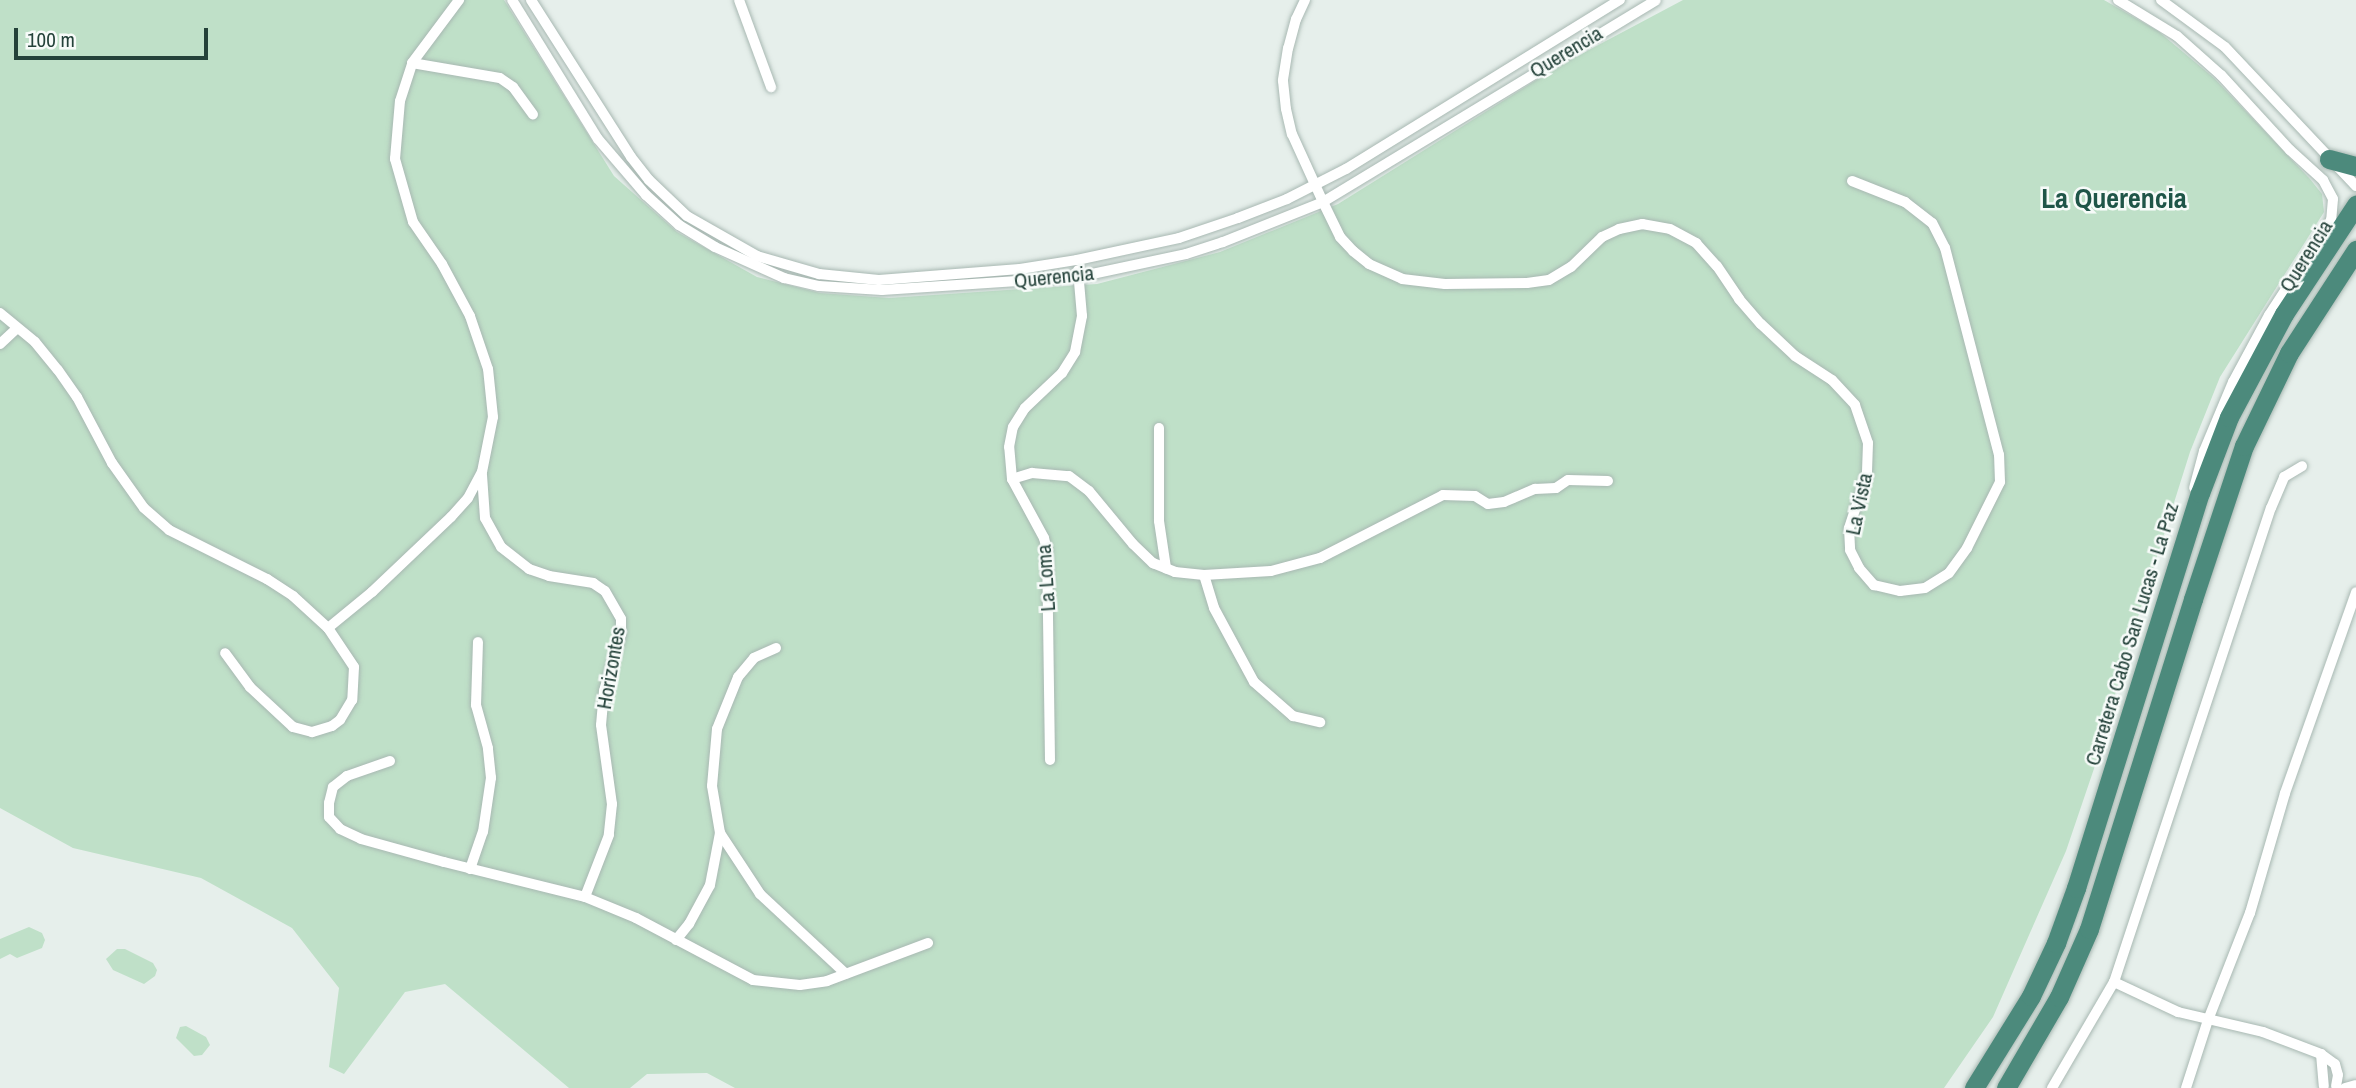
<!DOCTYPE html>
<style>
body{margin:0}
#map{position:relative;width:2356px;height:1088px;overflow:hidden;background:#e6efeb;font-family:"Archivo Narrow",sans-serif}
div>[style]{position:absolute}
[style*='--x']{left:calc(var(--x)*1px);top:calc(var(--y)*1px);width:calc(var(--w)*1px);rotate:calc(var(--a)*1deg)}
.green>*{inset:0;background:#bfe0c8}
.roads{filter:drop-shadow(0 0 2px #a8b8b2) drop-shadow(0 0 2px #a8b8b2)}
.minor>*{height:10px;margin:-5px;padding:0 5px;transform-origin:5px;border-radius:5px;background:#fff}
.trunk>*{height:19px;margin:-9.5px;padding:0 9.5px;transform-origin:9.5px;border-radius:9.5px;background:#4c8a7c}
span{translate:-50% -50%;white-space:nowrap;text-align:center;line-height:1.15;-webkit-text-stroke:5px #f7fbf9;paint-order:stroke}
.street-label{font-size:21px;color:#24423a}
.district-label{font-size:28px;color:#1f5548;font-weight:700}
.scale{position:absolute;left:14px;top:28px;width:194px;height:32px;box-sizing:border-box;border:4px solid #24423a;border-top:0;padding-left:9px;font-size:21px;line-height:24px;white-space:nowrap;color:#24423a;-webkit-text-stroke:5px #f7fbf9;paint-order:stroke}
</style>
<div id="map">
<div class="green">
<i style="clip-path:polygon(0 0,504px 0,614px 176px,677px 232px,757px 277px,820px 293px,889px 298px,1097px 284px,1220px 252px,1338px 204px,1557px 67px,1683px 0,2104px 0,2158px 31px,2214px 78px,2310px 179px,2322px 194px,2324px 212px,2220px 377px,2190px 452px,2124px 661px,2100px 751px,2066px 851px,1993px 1017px,1944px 1088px,735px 1088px,707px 1073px,647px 1074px,630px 1088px,569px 1088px,445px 984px,405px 992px,344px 1074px,329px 1067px,339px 988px,292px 928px,201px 878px,73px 848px,0 808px)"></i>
<i style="clip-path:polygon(29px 927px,42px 933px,45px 940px,42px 948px,17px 958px,10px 954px,0 959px,0 939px)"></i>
<i style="clip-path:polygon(117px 949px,125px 949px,153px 963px,157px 970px,155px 976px,144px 984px,113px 970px,106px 959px)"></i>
<i style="clip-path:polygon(186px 1026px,206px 1037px,210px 1045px,202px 1055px,194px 1056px,176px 1038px,180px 1027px)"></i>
</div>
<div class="roads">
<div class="minor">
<i style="--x:512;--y:0;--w:163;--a:58.3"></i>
<i style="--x:598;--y:139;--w:74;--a:49.4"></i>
<i style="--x:646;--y:195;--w:45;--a:42.3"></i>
<i style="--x:679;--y:225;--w:42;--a:31.4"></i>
<i style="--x:715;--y:247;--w:76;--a:24.2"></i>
<i style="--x:784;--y:278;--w:36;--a:13"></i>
<i style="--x:819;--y:286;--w:63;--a:3.6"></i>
<i style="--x:882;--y:290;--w:196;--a:-3.8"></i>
<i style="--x:1078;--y:277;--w:110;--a:-12"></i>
<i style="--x:1186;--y:254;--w:39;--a:-18"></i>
<i style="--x:1223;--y:242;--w:108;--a:-21.8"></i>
<i style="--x:1323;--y:202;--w:389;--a:-31.2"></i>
<i style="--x:531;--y:0;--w:186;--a:57.5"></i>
<i style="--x:631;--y:157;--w:29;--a:52"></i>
<i style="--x:649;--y:180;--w:52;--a:43.5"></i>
<i style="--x:687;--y:216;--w:81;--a:29.7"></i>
<i style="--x:757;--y:256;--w:65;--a:16.2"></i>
<i style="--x:819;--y:274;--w:60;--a:5.7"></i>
<i style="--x:879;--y:280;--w:141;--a:-4.5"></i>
<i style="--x:1020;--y:269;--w:58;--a:-9"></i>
<i style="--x:1077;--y:260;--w:104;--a:-12.2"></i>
<i style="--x:1179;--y:238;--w:62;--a:-18.7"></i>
<i style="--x:1238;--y:218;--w:53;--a:-21.2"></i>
<i style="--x:1287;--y:199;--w:66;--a:-27"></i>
<i style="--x:1346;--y:169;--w:322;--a:-31.7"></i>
<i style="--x:739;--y:0;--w:93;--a:69.8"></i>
<i style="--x:1305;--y:0;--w:21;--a:115"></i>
<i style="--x:1296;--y:19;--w:30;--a:105"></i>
<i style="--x:1288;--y:48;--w:33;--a:99"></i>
<i style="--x:1283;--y:81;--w:28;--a:84"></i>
<i style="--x:1286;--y:109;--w:26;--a:77"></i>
<i style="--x:1292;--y:134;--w:75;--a:65.5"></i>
<i style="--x:1323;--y:202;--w:39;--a:64"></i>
<i style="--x:1340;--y:237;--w:19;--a:47"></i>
<i style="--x:1353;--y:251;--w:21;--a:39"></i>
<i style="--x:1369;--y:264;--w:36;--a:24"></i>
<i style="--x:1402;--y:279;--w:43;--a:6.6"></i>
<i style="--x:1445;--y:284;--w:82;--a:-0.7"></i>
<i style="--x:1527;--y:283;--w:22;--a:-8"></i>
<i style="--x:1549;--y:280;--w:26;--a:-31"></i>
<i style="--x:1571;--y:267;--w:43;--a:-44.1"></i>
<i style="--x:1602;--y:237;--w:19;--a:-25"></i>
<i style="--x:1619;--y:229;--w:24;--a:-12"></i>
<i style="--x:1642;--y:224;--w:28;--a:10"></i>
<i style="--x:1670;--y:229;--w:30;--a:28"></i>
<i style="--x:1696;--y:243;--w:31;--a:48"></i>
<i style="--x:1717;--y:266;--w:40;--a:56"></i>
<i style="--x:1739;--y:299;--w:33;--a:49"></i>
<i style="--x:1761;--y:324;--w:47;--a:43.3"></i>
<i style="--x:1795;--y:356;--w:44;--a:33"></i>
<i style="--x:1832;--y:380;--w:34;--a:47"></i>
<i style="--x:1855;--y:405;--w:40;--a:71.1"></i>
<i style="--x:1868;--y:443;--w:30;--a:92"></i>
<i style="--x:1867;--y:473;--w:58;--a:108.1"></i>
<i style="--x:1849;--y:528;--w:22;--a:87"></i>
<i style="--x:1850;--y:550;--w:20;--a:63"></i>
<i style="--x:1859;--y:568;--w:23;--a:49"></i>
<i style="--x:1874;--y:585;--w:27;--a:13"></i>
<i style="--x:1900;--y:591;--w:25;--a:-7"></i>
<i style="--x:1925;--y:588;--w:28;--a:-32"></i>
<i style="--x:1949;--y:573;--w:31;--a:-54"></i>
<i style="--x:1967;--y:548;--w:74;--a:-63.4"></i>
<i style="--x:2000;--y:482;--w:27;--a:-92"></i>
<i style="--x:1999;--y:455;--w:214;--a:-104.6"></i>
<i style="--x:1945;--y:248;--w:28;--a:-117"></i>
<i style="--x:1932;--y:223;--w:34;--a:-142"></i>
<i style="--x:1905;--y:202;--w:57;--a:-158.4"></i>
<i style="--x:2118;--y:0;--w:69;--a:31.4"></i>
<i style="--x:2177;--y:36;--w:59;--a:41.6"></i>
<i style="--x:2221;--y:75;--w:102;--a:47.4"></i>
<i style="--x:2290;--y:150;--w:45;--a:42.3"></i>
<i style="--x:2323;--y:180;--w:21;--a:62"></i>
<i style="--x:2333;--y:199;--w:21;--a:95"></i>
<i style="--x:2331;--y:220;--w:113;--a:123.1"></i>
<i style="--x:2269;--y:315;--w:76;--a:118.2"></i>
<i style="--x:2233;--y:382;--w:75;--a:112.8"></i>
<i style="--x:2204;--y:451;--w:38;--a:105"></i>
<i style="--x:2161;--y:0;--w:79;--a:36.3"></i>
<i style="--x:2225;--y:47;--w:191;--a:46.7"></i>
<i style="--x:412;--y:63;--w:89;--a:9.7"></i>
<i style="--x:500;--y:78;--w:16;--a:35"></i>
<i style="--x:513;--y:87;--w:34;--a:54"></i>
<i style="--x:0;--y:313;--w:45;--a:39.6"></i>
<i style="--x:35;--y:342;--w:36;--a:51"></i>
<i style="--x:58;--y:370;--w:33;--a:55"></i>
<i style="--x:77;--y:397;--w:75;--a:62.1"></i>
<i style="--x:112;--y:463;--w:55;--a:54.6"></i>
<i style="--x:144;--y:508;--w:33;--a:41"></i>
<i style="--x:169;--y:530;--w:110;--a:26.6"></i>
<i style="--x:267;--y:579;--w:31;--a:33"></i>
<i style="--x:293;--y:596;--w:47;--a:42.4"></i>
<i style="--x:328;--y:628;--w:47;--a:56.3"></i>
<i style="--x:354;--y:667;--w:33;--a:93"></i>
<i style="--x:352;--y:700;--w:23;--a:121"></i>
<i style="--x:340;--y:720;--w:10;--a:143"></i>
<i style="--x:332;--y:726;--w:21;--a:163"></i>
<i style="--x:312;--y:732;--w:20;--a:-165"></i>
<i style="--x:293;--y:727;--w:59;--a:-137.1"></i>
<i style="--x:250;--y:687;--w:42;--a:-126.3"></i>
<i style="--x:0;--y:344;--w:23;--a:-43"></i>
<i style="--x:1159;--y:428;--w:93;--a:90"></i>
<i style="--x:1159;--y:521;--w:48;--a:81.5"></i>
<i style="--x:482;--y:475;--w:43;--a:86"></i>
<i style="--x:485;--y:518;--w:33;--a:61"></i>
<i style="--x:501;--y:547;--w:36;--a:38"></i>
<i style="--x:529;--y:569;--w:21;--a:19"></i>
<i style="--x:549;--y:576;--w:45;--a:9"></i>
<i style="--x:593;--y:583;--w:14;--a:34"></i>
<i style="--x:605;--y:591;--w:32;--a:60"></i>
<i style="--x:621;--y:619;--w:15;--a:90"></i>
<i style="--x:621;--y:634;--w:59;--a:106.6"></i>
<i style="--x:604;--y:691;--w:34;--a:95"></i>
<i style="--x:601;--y:725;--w:80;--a:82.1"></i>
<i style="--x:612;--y:804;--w:31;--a:96"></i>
<i style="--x:609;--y:835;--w:66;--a:111.2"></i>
<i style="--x:1012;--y:479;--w:21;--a:-17"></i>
<i style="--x:1032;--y:473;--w:37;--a:5"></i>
<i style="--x:1069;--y:476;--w:25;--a:37"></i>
<i style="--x:1089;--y:491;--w:69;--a:50.3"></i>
<i style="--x:1133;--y:544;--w:28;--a:44"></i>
<i style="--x:1153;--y:563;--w:24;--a:22"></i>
<i style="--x:1175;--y:572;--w:29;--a:6"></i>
<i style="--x:1204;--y:575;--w:67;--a:-3.4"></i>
<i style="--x:1271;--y:571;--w:51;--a:-14.9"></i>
<i style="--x:1320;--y:558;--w:138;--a:-27.1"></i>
<i style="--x:1443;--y:495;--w:32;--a:2"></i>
<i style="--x:1475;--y:496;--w:15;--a:32"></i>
<i style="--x:1488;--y:504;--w:16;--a:-7"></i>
<i style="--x:1504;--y:502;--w:34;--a:-23"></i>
<i style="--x:1535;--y:489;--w:21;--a:-3"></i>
<i style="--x:1556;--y:488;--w:14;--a:-34"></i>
<i style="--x:1568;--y:480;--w:40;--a:1.4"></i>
<i style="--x:1204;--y:575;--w:34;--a:73"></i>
<i style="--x:1214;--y:608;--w:84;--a:61.6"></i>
<i style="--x:1254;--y:682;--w:52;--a:41.1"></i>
<i style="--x:1293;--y:716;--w:28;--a:13"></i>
<i style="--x:328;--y:628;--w:57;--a:-39.3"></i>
<i style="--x:372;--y:592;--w:109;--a:-43.5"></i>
<i style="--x:451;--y:517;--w:25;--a:-48"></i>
<i style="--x:468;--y:498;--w:30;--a:-62"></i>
<i style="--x:482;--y:472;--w:56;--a:-78.7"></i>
<i style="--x:493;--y:417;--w:48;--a:-95.9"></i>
<i style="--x:488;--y:369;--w:56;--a:-108.8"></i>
<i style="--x:470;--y:316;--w:59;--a:-118.3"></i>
<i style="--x:442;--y:264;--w:51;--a:-124.6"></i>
<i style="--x:413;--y:222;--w:66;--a:-105.9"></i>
<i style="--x:395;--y:159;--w:58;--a:-85.1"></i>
<i style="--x:400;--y:101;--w:40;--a:-72"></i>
<i style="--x:412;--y:63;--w:79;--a:-53.3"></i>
<i style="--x:776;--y:648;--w:24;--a:156"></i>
<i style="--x:754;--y:658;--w:25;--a:130"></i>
<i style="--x:738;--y:677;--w:56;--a:112"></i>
<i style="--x:717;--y:729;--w:57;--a:95"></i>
<i style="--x:712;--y:786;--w:48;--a:80.3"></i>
<i style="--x:720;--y:833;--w:73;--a:56.7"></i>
<i style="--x:760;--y:894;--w:117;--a:42.9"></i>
<i style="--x:1050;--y:760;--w:210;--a:-90.8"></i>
<i style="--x:1047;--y:550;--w:12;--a:-104"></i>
<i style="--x:1044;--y:538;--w:67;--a:-118.5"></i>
<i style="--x:1012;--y:479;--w:32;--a:-95"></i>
<i style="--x:1009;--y:447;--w:20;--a:-79"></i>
<i style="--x:1013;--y:427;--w:22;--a:-58"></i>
<i style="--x:1025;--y:408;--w:51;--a:-43.4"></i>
<i style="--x:1062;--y:373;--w:25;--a:-58"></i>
<i style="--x:1075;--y:352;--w:37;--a:-79"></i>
<i style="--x:1082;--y:316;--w:46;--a:-95"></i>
<i style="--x:390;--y:761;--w:46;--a:160.8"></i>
<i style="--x:347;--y:776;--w:18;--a:142"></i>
<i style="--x:333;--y:787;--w:16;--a:104"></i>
<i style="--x:329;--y:803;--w:14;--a:90"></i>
<i style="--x:329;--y:817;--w:16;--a:47"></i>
<i style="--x:340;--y:829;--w:23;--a:25"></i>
<i style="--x:361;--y:839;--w:86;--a:15.5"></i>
<i style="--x:444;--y:862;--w:145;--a:13.9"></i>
<i style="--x:585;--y:897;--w:55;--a:22.4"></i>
<i style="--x:636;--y:918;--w:132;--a:27.9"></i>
<i style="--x:753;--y:980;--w:47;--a:6.1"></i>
<i style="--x:800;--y:985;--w:27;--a:-8"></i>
<i style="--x:827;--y:981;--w:108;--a:-20.6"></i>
<i style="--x:470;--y:869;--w:39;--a:-71"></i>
<i style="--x:483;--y:832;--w:55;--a:-81.6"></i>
<i style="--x:491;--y:778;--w:30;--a:-96"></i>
<i style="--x:488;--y:748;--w:45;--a:-105.6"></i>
<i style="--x:476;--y:705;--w:63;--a:-88.2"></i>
<i style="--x:676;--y:940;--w:21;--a:-51"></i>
<i style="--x:689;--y:924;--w:44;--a:-61.7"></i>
<i style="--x:710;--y:885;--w:53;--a:-79.1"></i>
<i style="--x:2114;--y:982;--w:71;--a:25.1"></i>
<i style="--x:2178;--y:1012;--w:87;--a:13.2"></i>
<i style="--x:2263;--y:1032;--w:62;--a:20.8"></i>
<i style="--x:2321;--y:1054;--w:17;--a:36"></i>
<i style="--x:2335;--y:1064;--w:11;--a:75"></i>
<i style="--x:2338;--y:1075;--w:11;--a:100"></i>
<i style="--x:2321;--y:1054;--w:32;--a:85"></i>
<i style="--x:2052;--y:1088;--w:123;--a:-59.7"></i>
<i style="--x:2114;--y:982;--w:499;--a:-71.7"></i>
<i style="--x:2271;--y:508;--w:34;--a:-67"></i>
<i style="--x:2284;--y:477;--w:21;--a:-31"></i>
<i style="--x:2186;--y:1088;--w:71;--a:-72.1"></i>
<i style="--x:2208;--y:1020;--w:115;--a:-68.6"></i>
<i style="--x:2250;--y:913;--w:125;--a:-73.7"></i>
<i style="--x:2285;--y:793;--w:213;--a:-70.5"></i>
<i style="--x:2345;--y:1088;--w:11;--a:-15"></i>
</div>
<div class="trunk">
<i style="--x:2329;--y:159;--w:28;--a:15"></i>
<i style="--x:1974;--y:1088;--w:108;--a:-58.2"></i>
<i style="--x:2031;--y:996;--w:59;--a:-64.7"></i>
<i style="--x:2056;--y:943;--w:59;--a:-70"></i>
<i style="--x:2076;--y:888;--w:414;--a:-72.6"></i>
<i style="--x:2200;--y:493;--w:81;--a:-69.1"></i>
<i style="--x:2229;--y:417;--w:117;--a:-61.9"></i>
<i style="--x:2284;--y:314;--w:131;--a:-56.6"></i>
<i style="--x:2006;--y:1088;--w:105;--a:-59.8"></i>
<i style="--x:2059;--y:997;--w:74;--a:-66.2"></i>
<i style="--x:2089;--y:929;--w:346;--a:-72.5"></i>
<i style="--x:2193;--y:599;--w:161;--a:-71.6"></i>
<i style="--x:2244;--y:446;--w:103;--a:-64.2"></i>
<i style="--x:2289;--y:353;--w:123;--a:-57"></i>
</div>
</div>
<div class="street-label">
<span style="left:1566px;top:52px;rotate:-31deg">Querencia</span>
<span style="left:2306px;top:256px;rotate:-58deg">Querencia</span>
<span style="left:1054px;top:277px;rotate:-6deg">Querencia</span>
<span style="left:1859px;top:504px;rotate:-78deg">La Vista</span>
<span style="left:1046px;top:578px;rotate:-94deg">La Loma</span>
<span style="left:2132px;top:634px;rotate:-73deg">Carretera Cabo San Lucas - La Paz</span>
<span style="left:611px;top:668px;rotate:-80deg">Horizontes</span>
</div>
<div class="district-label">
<span style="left:2114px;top:198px">La Querencia</span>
</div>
<div class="scale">100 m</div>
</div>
